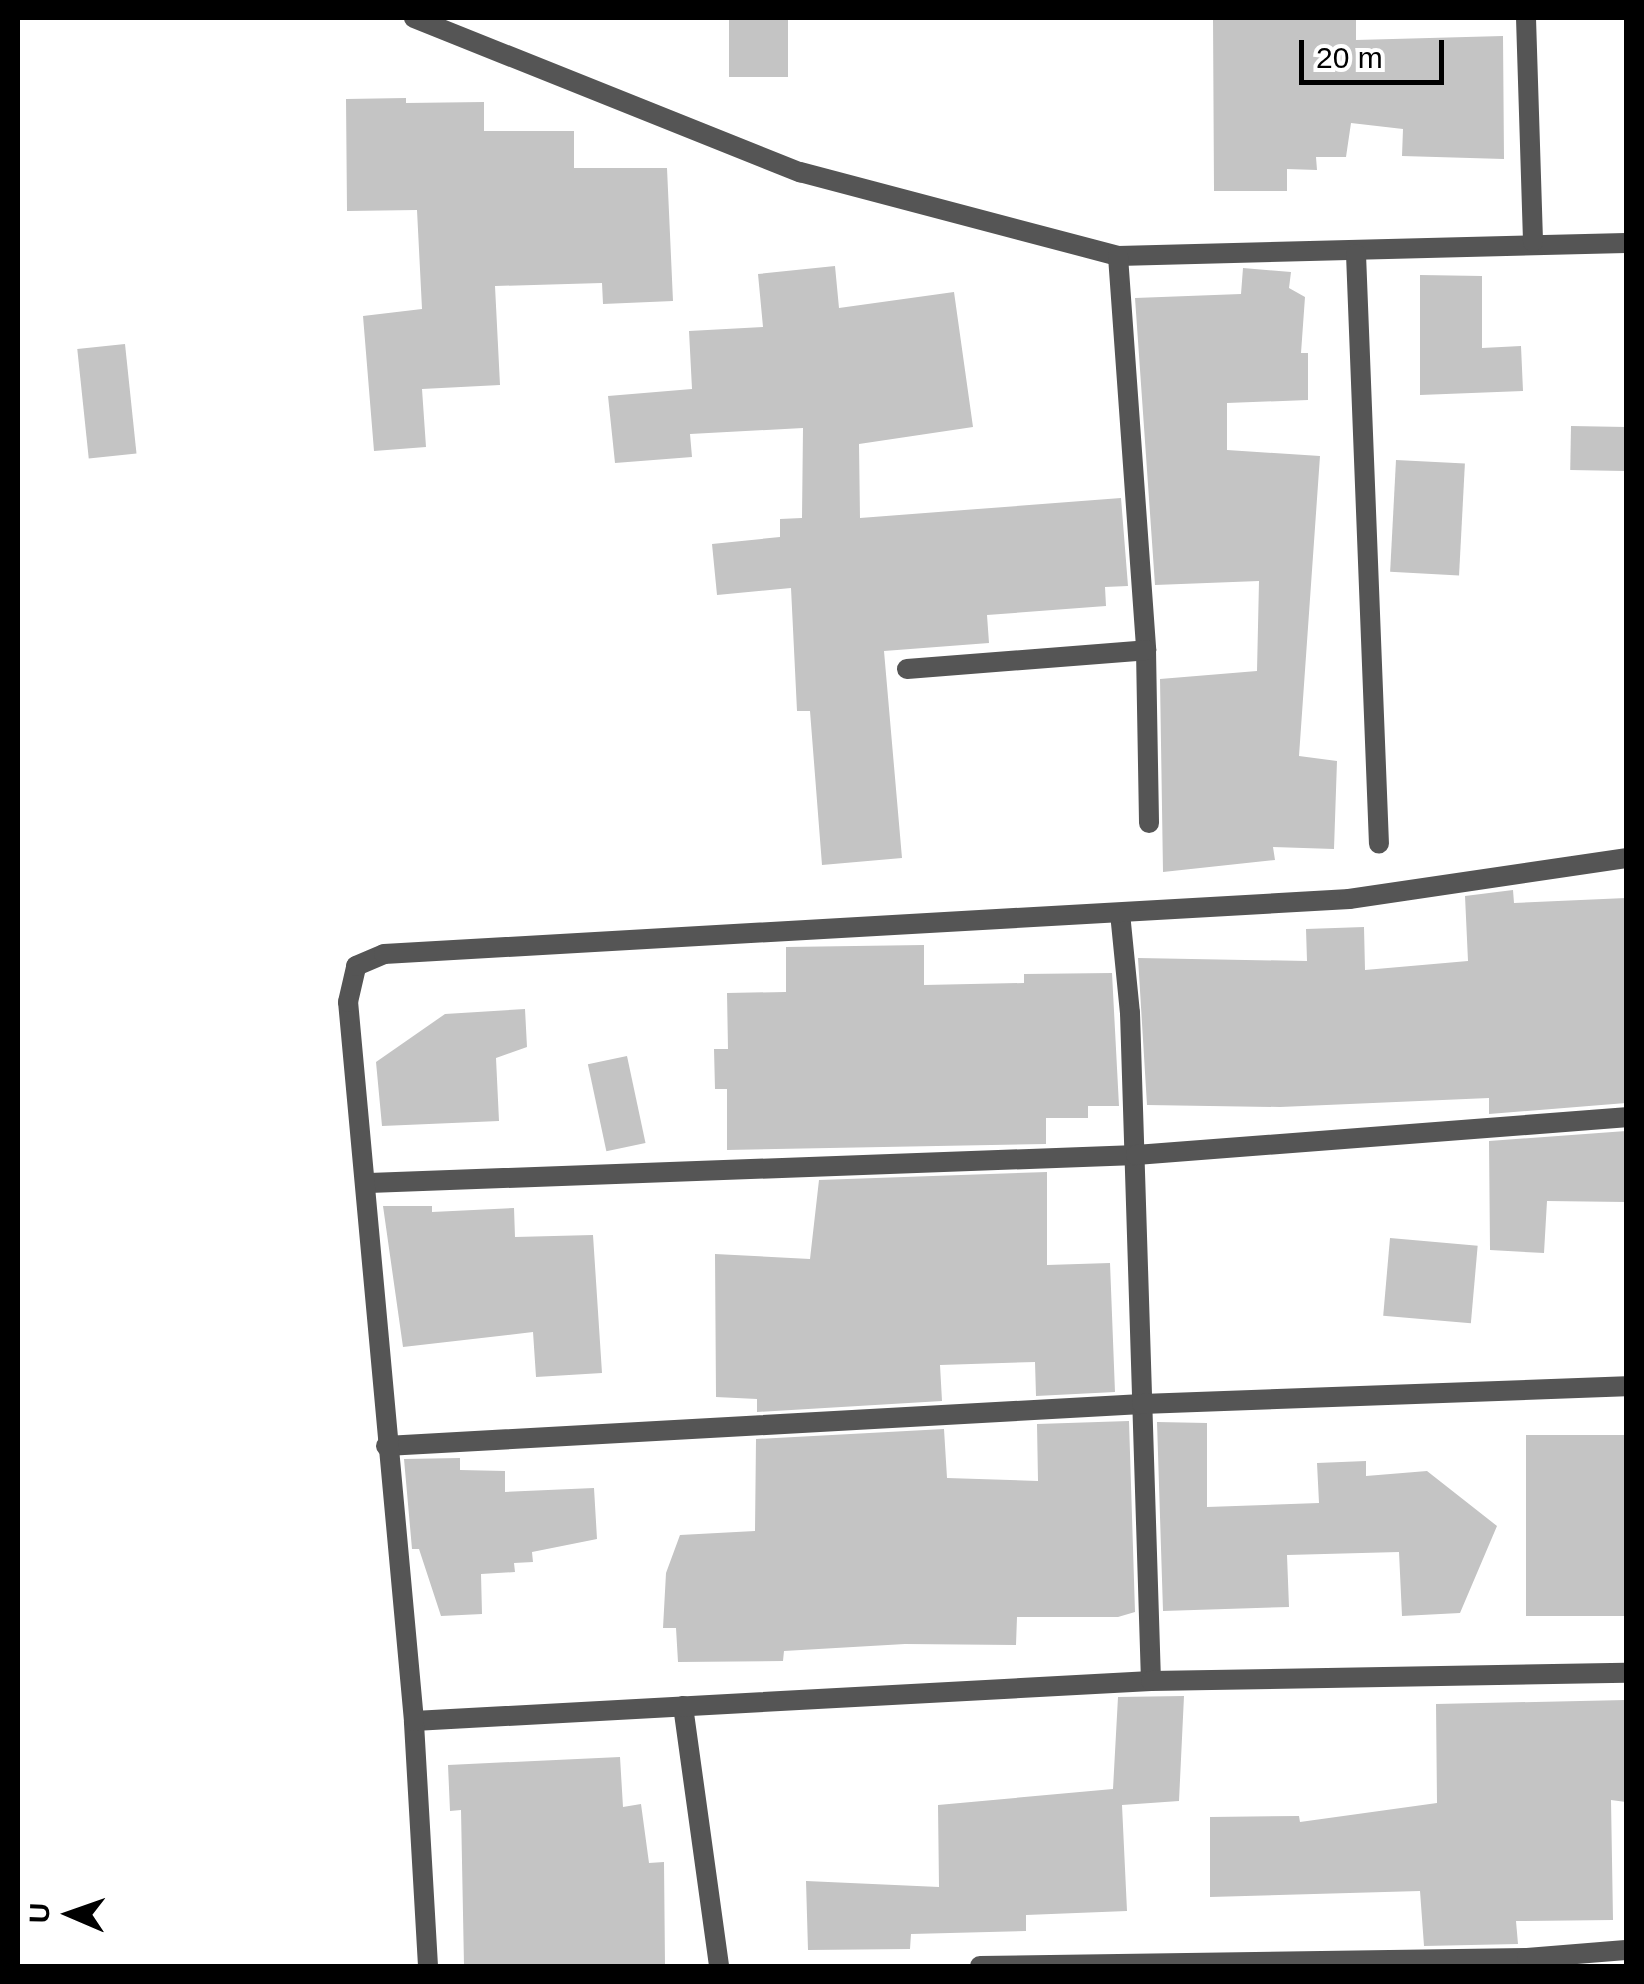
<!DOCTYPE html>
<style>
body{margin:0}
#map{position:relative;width:1644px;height:1984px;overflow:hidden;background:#fff;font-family:Helvetica,sans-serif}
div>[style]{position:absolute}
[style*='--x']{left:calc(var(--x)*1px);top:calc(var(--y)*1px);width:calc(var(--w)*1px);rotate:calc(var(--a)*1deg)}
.building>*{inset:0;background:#c4c4c4;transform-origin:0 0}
.street>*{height:20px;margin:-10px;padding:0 10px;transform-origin:10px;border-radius:10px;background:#555}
span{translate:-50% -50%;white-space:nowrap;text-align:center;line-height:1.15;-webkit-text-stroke:8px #fff;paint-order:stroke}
.frame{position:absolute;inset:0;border:20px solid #000;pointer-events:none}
.north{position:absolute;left:20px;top:1864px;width:100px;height:100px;-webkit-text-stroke:8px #fff;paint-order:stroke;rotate:272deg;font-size:28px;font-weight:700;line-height:40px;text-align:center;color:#000}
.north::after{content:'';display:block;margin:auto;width:35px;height:45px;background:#000;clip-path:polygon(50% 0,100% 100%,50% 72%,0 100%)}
.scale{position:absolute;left:1299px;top:40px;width:145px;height:45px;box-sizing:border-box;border:5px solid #000;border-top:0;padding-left:12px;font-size:30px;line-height:35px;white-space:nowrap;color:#000;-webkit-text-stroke:8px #fff;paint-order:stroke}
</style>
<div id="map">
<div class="building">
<i style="left:729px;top:18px;width:59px;height:59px"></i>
<i style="clip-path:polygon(1213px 18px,1356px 18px,1356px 40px,1503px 36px,1504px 159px,1402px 156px,1403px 129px,1351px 123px,1346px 157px,1316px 157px,1317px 170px,1287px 169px,1287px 191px,1214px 191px)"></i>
<i style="clip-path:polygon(406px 98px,406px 103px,484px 102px,484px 131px,574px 131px,574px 168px,667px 168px,673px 301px,603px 304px,602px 283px,495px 286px,500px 385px,422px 389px,426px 447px,374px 451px,363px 316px,422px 309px,417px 210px,347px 211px,346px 99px)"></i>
<i style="clip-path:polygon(835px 266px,839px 308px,954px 292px,973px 427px,859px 444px,860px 518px,1121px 498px,1128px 586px,1105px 587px,1106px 606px,987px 615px,989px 643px,884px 651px,902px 858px,822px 865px,810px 711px,797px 711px,791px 588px,717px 595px,712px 544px,780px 537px,780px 519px,802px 518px,803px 428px,690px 434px,692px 457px,615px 463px,608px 396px,692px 389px,689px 331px,763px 327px,758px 274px)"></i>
<i style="clip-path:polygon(1243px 268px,1291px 272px,1289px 288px,1305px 297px,1301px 353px,1308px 353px,1308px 400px,1227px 403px,1227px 450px,1320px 456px,1299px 756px,1337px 761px,1334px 849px,1273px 847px,1275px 860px,1163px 872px,1160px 679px,1257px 671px,1259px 581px,1155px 585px,1135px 298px,1241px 294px)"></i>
<i style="clip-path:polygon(1420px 275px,1482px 276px,1482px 348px,1521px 346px,1523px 391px,1420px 395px)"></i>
<i style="left:125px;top:344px;width:110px;height:48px;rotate:84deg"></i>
<i style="left:1571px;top:426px;width:55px;height:44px;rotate:1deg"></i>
<i style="left:1396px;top:460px;width:69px;height:112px;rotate:3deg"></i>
<i style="clip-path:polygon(1513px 890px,1514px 903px,1626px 898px,1626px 1103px,1489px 1114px,1489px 1098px,1280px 1107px,1147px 1105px,1138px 958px,1307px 961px,1306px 929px,1364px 927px,1365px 970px,1468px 961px,1465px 896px)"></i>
<i style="clip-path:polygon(924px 945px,924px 985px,1024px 983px,1024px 974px,1112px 973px,1119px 1106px,1088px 1106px,1088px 1118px,1046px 1118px,1046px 1144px,727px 1150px,727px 1089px,715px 1089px,714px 1049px,728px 1049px,727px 993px,786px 992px,786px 947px)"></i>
<i style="clip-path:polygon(525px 1009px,527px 1047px,496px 1058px,499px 1121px,382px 1126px,376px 1062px,445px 1014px)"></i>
<i style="left:627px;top:1056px;width:89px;height:40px;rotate:78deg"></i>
<i style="clip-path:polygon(1626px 1131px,1626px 1202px,1547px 1201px,1544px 1253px,1490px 1250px,1489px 1141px)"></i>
<i style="clip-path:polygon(1047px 1172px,1047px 1265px,1110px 1263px,1115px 1392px,1036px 1396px,1035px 1362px,940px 1365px,942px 1401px,757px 1412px,757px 1399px,716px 1397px,715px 1254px,810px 1259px,819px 1180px)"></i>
<i style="clip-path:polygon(383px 1206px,432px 1206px,432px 1212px,514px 1208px,515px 1237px,593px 1235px,602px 1373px,536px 1377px,533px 1332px,403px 1347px)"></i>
<i style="left:1390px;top:1238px;width:88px;height:78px;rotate:5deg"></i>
<i style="clip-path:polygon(1129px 1421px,1135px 1612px,1118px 1617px,1017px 1617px,1016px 1645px,905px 1644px,784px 1651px,783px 1661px,678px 1662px,676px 1628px,663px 1628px,666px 1573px,680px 1535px,755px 1531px,756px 1439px,944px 1429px,947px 1478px,1038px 1481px,1037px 1424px)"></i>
<i style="clip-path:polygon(1157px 1422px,1207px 1423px,1207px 1507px,1319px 1503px,1317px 1463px,1366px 1461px,1366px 1476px,1427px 1471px,1497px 1526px,1460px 1613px,1402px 1616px,1399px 1552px,1287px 1555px,1289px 1607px,1163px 1611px)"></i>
<i style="left:1626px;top:1435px;width:181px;height:100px;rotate:90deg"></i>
<i style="clip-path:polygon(460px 1458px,460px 1470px,505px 1471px,505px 1492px,594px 1488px,597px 1539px,532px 1552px,533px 1562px,514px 1563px,515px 1572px,481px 1574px,482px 1614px,441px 1616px,419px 1549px,412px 1549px,404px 1459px)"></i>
<i style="clip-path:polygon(1184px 1696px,1179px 1801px,1122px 1805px,1127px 1911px,1026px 1915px,1026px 1931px,911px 1934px,910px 1949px,808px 1950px,806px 1881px,939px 1887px,938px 1805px,1113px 1789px,1118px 1697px)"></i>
<i style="clip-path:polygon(1626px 1700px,1626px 1802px,1611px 1800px,1613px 1920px,1516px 1921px,1518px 1944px,1424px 1946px,1420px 1891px,1210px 1897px,1210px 1817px,1299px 1816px,1300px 1822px,1437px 1803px,1436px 1704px)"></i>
<i style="clip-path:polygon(620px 1757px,623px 1807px,641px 1804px,649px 1863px,664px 1862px,665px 1966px,464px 1966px,461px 1810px,450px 1811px,448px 1765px)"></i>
</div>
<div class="street">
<i style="--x:414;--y:18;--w:416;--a:21.8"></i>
<i style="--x:800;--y:172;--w:329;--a:14.8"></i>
<i style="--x:1118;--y:256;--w:508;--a:-1.47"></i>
<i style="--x:1526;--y:18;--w:224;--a:88.2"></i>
<i style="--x:1356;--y:254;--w:590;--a:87.77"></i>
<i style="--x:1118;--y:256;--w:395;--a:85.9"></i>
<i style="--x:1146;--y:650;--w:173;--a:89"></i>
<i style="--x:907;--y:669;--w:240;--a:-4.5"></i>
<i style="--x:1120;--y:913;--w:100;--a:84.3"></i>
<i style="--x:1130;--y:1013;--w:668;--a:88.2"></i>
<i style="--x:369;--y:1183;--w:768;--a:-2.09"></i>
<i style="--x:1136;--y:1155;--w:491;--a:-4.4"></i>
<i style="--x:386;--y:1446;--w:757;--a:-3.18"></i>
<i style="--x:1142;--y:1404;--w:484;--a:-2.1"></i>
<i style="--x:683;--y:1706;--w:262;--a:82.1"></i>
<i style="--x:414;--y:1721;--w:738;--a:-3.11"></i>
<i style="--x:1151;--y:1681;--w:475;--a:-1"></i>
<i style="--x:428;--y:1966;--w:245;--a:-93.3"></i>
<i style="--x:414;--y:1721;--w:722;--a:-95.24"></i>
<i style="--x:348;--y:1002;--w:37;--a:-77"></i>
<i style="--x:356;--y:966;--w:30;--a:-23"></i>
<i style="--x:384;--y:954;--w:967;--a:-3.26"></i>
<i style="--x:1349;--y:899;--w:280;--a:-8.4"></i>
<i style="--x:980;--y:1966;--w:547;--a:-0.84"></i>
<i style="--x:1527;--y:1958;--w:99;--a:-4.6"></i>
</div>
<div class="frame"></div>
<div class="north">U</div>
<div class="scale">20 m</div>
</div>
